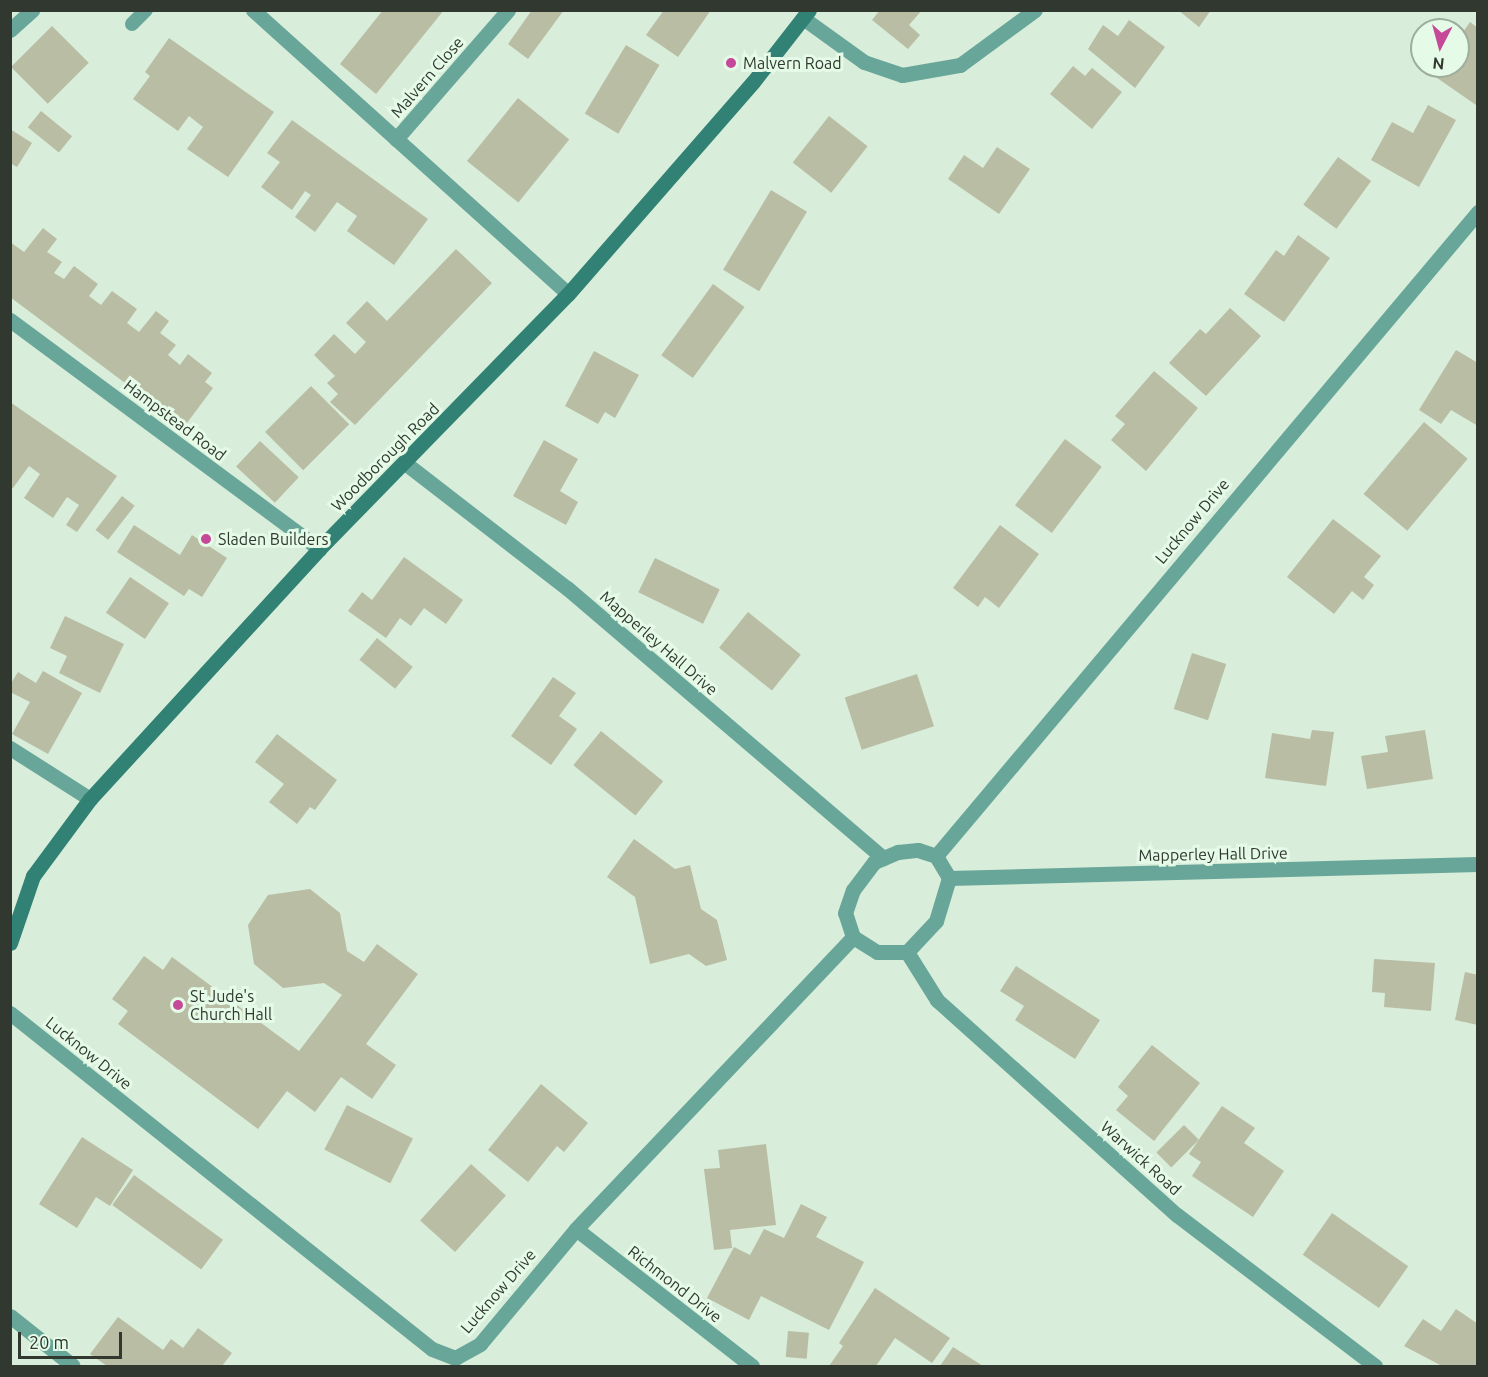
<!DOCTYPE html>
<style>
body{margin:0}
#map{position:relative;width:1488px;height:1377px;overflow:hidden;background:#d8edda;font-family:Ubuntu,sans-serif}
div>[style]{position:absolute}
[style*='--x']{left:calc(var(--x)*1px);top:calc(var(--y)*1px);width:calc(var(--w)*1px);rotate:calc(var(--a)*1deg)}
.building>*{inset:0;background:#b9bda4;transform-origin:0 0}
.service>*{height:14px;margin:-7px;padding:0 7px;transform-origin:7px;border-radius:7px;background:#68a699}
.minor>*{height:15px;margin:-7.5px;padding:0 7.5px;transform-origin:7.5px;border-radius:7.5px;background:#68a699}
.secondary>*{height:15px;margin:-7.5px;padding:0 7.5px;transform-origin:7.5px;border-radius:7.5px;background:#318274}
.dots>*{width:16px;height:16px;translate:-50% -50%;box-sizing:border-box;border:3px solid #e6fbe7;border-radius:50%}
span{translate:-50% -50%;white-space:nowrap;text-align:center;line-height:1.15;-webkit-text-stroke:6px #e6fbe7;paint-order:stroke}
.poi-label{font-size:16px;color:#303830}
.left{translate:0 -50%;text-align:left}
.street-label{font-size:16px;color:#303830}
.frame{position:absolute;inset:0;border:12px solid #303830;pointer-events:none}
.north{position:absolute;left:1410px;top:18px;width:60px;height:60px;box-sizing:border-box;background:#e6fbe7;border:2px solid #9dad9e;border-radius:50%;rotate:186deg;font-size:16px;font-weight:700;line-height:24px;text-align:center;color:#303830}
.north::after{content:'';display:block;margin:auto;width:21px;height:27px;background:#c64999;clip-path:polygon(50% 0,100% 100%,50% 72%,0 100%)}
.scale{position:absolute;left:18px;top:1332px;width:104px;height:27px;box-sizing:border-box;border:3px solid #303830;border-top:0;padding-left:8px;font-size:18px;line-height:21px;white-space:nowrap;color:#303830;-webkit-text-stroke:4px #e6fbe7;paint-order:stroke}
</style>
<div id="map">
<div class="building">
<i style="clip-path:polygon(383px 10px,444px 10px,376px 94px,340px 64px)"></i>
<i style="clip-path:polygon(532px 10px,564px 10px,528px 59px,508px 44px)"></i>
<i style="clip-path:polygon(664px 10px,711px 10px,678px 57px,646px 35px)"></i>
<i style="clip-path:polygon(880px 10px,922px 10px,909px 25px,920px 35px,908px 49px,872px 20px)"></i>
<i style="clip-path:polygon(1178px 10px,1211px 10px,1199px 27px)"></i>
<i style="clip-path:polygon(1129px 20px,1165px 47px,1135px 88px,1088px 49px,1103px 25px,1118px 36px)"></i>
<i style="clip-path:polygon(1470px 22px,1478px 28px,1476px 105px,1417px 64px,1422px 58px,1422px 66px,1458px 66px,1458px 39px)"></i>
<i style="left:52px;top:26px;width:52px;height:58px;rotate:45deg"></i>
<i style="clip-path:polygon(169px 38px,274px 112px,228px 177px,187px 149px,203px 127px,189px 116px,178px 131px,133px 99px,150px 76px,145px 72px)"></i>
<i style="left:626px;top:45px;width:39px;height:80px;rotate:31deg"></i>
<i style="clip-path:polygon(1073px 66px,1085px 76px,1092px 68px,1122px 92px,1092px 129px,1050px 94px)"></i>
<i style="left:518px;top:98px;width:66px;height:81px;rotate:39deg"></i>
<i style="clip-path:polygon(1428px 105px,1456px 120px,1419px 187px,1371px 160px,1392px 122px,1413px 133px)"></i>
<i style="left:41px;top:111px;width:40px;height:21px;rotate:39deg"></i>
<i style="left:829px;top:116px;width:49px;height:59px;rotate:38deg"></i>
<i style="clip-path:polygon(292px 120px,428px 219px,394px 265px,347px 231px,357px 216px,337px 202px,315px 232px,295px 217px,311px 195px,305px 191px,292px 210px,261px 187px,280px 162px,267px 153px)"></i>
<i style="clip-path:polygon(10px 129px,32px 143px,17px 167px,10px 163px)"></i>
<i style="clip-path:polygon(997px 147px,1030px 169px,999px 214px,948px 179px,964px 155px,983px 168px)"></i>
<i style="left:1338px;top:157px;width:41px;height:59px;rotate:36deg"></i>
<i style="left:771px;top:190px;width:42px;height:93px;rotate:31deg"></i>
<i style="clip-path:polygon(43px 228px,57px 239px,47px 252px,62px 262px,54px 273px,64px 279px,74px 266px,98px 284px,89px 296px,101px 305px,112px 291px,137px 309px,127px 323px,139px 332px,156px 311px,169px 321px,160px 333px,176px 345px,168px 355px,180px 365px,188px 354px,212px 373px,205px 382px,213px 388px,184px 427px,10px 297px,10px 242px,24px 252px)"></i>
<i style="clip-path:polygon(1298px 235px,1330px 258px,1284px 322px,1244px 294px,1276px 250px,1284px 256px)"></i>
<i style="clip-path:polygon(456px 249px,492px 283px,355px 425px,330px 402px,338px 394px,327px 383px,335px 376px,314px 355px,334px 334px,355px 354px,366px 342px,346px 323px,367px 301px,387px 321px)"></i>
<i style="left:713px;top:284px;width:39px;height:88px;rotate:36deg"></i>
<i style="clip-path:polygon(1230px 308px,1261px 336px,1206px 396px,1169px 363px,1200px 329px,1206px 334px)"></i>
<i style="clip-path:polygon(1456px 350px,1478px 363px,1478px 426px,1451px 410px,1441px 424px,1419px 410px)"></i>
<i style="clip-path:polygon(594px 351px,639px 375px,615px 418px,605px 412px,598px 424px,565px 406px)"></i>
<i style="clip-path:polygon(1154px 371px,1198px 408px,1146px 471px,1111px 440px,1125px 424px,1115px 416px)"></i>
<i style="left:311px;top:386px;width:54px;height:65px;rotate:45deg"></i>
<i style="clip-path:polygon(10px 402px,117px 476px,77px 532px,66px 525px,79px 505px,67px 497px,53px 518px,24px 498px,40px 474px,29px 466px,13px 488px,10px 487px)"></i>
<i style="left:1424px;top:422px;width:57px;height:94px;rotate:40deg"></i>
<i style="left:1065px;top:439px;width:46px;height:83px;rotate:37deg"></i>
<i style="clip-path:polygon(544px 440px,578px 459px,560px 491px,578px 502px,566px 525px,513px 496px)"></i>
<i style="left:260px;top:441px;width:53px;height:35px;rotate:43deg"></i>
<i style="left:122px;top:496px;width:16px;height:43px;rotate:38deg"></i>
<i style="clip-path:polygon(1333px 519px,1381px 556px,1364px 577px,1374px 585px,1363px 600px,1352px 591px,1334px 614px,1287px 577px)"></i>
<i style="clip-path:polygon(134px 525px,180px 555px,192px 535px,227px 558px,202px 597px,189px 589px,184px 596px,117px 552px)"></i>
<i style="clip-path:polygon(1000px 525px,1039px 554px,999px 608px,985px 597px,978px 607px,953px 588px)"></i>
<i style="clip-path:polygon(404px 557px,463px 600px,446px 624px,424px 608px,411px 626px,400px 618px,386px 638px,348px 611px,362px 592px,372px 600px)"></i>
<i style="left:655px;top:558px;width:72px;height:38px;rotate:26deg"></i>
<i style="left:130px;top:577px;width:47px;height:43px;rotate:34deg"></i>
<i style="left:748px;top:612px;width:68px;height:46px;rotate:39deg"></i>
<i style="clip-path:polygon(65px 616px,124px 644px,100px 693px,59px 673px,67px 656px,50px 648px)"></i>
<i style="left:377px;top:638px;width:46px;height:28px;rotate:39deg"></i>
<i style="left:1192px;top:653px;width:36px;height:59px;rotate:18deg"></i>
<i style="clip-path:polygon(43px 671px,82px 693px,48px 754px,12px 734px,30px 702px,10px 692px,10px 685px,18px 672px,36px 683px)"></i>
<i style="left:917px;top:674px;width:55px;height:76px;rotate:72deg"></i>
<i style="clip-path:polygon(553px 677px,576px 693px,559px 716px,577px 729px,551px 765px,511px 736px)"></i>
<i style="clip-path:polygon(1312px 730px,1334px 732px,1326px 786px,1265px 778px,1272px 733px,1310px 739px)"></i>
<i style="clip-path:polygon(1425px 730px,1433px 779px,1367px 789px,1361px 756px,1388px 752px,1385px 736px)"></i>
<i style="left:601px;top:731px;width:80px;height:44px;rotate:39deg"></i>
<i style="clip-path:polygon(277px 734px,337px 780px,315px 810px,310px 807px,297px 824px,269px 802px,284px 784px,255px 762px)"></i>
<i style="clip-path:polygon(634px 839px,675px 869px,690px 865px,701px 909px,717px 920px,727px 960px,706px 966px,689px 954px,650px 964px,635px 897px,607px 877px)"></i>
<i style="clip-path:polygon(310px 889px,340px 913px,347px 951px,364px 962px,377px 944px,418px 974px,366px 1044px,396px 1065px,372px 1099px,341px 1077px,315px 1112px,287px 1091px,258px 1129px,118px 1024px,128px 1011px,112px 999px,144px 956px,163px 970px,172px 957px,299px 1051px,342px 995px,324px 983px,283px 988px,254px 964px,248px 925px,268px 895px)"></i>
<i style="clip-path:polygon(1374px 959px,1435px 963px,1431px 1011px,1384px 1007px,1385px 993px,1372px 992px)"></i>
<i style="clip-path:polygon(1016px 966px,1100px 1020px,1075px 1059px,1015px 1020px,1024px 1006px,1000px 991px)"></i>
<i style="clip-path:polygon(1465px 972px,1478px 975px,1478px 1025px,1455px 1020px)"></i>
<i style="clip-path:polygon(1152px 1045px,1200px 1083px,1154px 1141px,1116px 1110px,1128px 1096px,1118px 1087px)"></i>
<i style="clip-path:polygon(541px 1084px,588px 1123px,564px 1152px,557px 1146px,528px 1182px,488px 1150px)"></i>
<i style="left:347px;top:1105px;width:74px;height:50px;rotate:27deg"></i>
<i style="clip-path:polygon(1222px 1106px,1255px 1128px,1244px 1143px,1284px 1171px,1253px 1217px,1192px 1176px,1201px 1162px,1189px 1154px)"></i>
<i style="left:1184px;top:1125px;width:21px;height:39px;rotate:45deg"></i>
<i style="clip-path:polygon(82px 1137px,133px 1170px,110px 1206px,96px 1197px,77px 1228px,39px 1204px)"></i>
<i style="clip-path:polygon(766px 1144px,776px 1225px,730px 1230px,732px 1248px,714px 1250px,704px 1169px,720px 1168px,718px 1150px)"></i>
<i style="left:471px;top:1164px;width:47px;height:76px;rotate:42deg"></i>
<i style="left:134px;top:1175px;width:110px;height:37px;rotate:36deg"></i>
<i style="clip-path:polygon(801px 1204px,827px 1217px,816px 1237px,864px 1262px,829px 1330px,761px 1296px,749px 1320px,707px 1298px,734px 1247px,750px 1255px,764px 1229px,784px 1238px)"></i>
<i style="left:1332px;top:1213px;width:93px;height:51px;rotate:35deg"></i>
<i style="clip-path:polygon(875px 1288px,950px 1338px,932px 1363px,895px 1338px,876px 1366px,829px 1366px,843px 1346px,839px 1343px)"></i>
<i style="clip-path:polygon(1456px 1309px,1478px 1324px,1478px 1366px,1442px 1366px,1404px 1346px,1423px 1319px,1441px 1331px)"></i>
<i style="clip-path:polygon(118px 1317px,163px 1350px,171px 1339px,183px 1348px,198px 1328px,232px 1353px,222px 1366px,107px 1366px,90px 1354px)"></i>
<i style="left:788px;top:1331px;width:21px;height:26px;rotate:5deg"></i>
<i style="clip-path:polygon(953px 1347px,983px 1366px,940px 1366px)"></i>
</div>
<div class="service">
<i style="--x:132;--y:24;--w:20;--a:-45"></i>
</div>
<div class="minor">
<i style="--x:253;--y:10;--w:424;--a:42"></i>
<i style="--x:803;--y:18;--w:75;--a:35.8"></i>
<i style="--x:864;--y:62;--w:40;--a:18.9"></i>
<i style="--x:902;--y:75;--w:59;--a:-9.8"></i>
<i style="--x:960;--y:65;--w:93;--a:-36.3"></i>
<i style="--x:10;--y:30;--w:30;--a:-42"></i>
<i style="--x:396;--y:139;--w:171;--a:-49"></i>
<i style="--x:10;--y:320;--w:385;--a:36.5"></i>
<i style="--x:405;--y:463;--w:205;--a:37.7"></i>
<i style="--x:567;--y:588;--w:416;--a:40.5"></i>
<i style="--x:10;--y:748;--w:95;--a:32.5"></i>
<i style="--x:918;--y:850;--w:19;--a:18"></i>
<i style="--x:936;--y:856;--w:26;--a:59"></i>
<i style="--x:949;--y:878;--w:45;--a:106.8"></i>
<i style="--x:936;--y:921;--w:42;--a:133.1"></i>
<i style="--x:907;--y:952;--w:30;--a:180"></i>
<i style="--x:877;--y:952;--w:28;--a:-148"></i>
<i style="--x:853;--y:937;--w:25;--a:-108"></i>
<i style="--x:845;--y:913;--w:24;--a:-71"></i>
<i style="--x:853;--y:890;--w:35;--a:-53"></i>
<i style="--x:874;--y:862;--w:26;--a:-23"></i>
<i style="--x:898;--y:852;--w:20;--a:-6"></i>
<i style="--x:936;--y:856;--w:842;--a:-49.92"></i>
<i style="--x:949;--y:878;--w:529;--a:-1.52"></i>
<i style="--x:907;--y:952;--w:57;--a:58"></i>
<i style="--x:937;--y:1000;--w:322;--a:41.9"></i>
<i style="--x:1177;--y:1215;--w:249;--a:37.3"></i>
<i style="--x:10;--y:1013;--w:539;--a:38.53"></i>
<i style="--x:432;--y:1349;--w:25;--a:21"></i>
<i style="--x:455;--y:1358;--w:29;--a:-29"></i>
<i style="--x:480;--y:1344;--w:150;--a:-50.1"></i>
<i style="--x:576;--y:1229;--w:402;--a:-46.5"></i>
<i style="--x:576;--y:1229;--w:223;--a:37.9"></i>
<i style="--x:10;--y:1316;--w:80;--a:38.4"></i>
</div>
<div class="secondary">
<i style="--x:10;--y:943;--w:71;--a:-71.1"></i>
<i style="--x:33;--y:876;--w:96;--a:-53.5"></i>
<i style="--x:90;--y:799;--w:339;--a:-47.5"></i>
<i style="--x:319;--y:549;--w:356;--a:-45.7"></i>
<i style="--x:568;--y:294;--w:281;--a:-48.9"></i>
<i style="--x:753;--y:82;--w:91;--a:-52.1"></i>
</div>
<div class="dots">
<i style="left:731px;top:63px;background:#c64999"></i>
<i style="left:206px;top:539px;background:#c64999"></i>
<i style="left:178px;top:1005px;background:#c64999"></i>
</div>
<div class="poi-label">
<span class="left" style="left:743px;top:63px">Malvern Road</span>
<span class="left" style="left:218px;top:539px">Sladen Builders</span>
<span class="left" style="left:190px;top:1005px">St Jude's<br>Church Hall</span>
</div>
<div class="street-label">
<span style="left:427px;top:77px;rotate:-49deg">Malvern Close</span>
<span style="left:175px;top:420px;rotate:37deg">Hampstead Road</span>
<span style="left:385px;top:457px;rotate:-45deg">Woodborough Road</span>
<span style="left:1192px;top:521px;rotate:-50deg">Lucknow Drive</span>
<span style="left:659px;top:643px;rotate:41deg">Mapperley Hall Drive</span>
<span style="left:1213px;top:854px;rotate:-1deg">Mapperley Hall Drive</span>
<span style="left:89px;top:1053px;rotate:39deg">Lucknow Drive</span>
<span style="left:1141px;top:1158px;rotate:42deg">Warwick Road</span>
<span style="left:675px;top:1284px;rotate:38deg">Richmond Drive</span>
<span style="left:498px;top:1291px;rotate:-49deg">Lucknow Drive</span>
</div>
<div class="frame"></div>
<div class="north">N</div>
<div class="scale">20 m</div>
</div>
